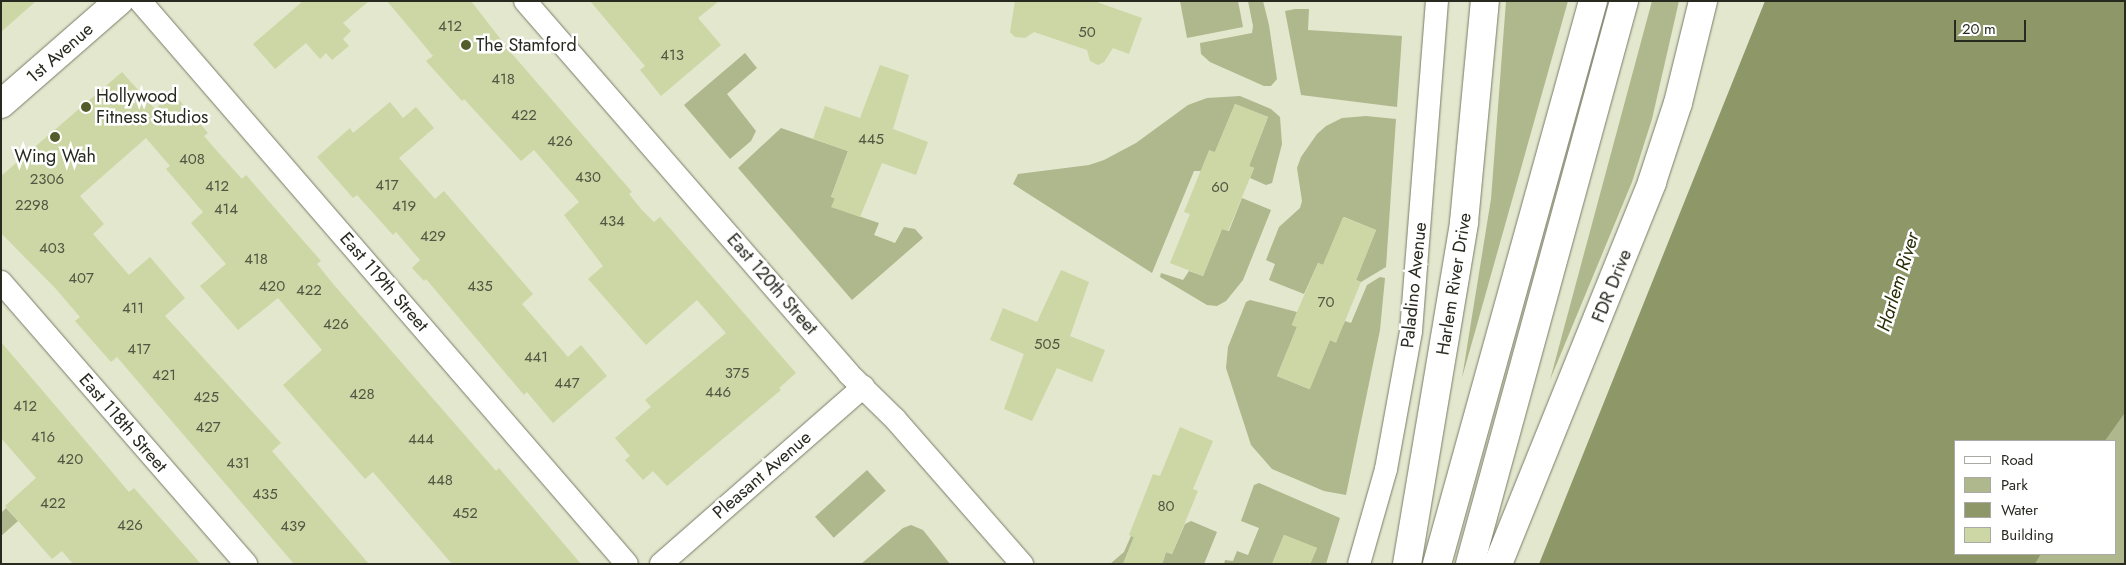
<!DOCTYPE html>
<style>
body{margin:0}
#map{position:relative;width:2126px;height:565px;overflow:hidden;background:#e2e7ce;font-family:Jost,sans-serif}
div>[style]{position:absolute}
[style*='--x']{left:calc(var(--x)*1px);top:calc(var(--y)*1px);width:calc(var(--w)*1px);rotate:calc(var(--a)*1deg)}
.green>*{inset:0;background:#afb78c;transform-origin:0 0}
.water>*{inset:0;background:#8e9768}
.building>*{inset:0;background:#cdd6a5}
.roads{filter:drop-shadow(0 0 1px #787c66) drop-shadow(0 0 1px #787c66)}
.street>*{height:22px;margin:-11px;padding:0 11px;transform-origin:11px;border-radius:11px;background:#fff}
.primary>*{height:28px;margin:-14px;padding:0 14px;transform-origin:14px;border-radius:14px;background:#fff}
.highway>*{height:28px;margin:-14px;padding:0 14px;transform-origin:14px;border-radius:14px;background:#fff}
.dots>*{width:14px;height:14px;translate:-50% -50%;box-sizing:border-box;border:2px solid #fff;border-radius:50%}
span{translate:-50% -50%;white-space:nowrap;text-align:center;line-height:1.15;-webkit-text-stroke:5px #fff;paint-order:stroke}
.number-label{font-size:15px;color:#515541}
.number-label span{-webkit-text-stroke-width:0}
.poi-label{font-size:18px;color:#282a20}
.left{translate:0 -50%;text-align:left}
.street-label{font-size:18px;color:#282a20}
.water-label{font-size:19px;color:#292e07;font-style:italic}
.frame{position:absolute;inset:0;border:2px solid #282a20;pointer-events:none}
.legend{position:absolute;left:1954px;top:440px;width:162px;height:115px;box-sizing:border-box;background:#fff;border:1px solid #a9aaa6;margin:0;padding:6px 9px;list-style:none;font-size:15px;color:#282a20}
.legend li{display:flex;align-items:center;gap:10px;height:25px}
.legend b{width:25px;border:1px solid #a9aaa6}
.scale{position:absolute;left:1954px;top:20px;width:72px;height:22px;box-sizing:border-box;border:2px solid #282a20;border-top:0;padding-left:6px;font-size:15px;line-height:18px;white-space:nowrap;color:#282a20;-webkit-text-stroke:4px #fff;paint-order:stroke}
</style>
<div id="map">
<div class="green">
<i style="clip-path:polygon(1180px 1px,1238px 1px,1243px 27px,1187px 38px)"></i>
<i style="clip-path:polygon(1248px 1px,1263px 1px,1269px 25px,1277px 79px,1271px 86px,1264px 86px,1210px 62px,1201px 54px,1200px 43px,1252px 33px,1253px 26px)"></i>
<i style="clip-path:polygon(1506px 1px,1568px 1px,1462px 378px,1491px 199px)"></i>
<i style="clip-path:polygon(1652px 1px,1679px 1px,1652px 119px,1632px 182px,1550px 380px)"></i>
<i style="clip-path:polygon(1295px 9px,1309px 9px,1308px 30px,1402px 36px,1397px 107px,1301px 95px,1285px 11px)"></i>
<i style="clip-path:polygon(745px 53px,757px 68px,727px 94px,756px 131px,751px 141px,730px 159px,684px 105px)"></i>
<i style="clip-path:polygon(1240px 96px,1271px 109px,1280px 117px,1282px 144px,1272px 183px,1266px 185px,1250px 178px,1254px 168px,1249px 166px,1268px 117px,1235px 104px,1215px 152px,1201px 171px,1194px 171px,1152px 273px,1013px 184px,1018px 174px,1089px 165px,1104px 160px,1136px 143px,1188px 105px,1207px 98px)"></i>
<i style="clip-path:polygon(1366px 116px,1396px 119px,1386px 267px,1361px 282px,1356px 280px,1376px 230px,1344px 217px,1323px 265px,1318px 263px,1304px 294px,1269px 280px,1275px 264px,1266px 260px,1279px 227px,1300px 208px,1302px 201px,1297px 168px,1301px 157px,1317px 134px,1326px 126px,1342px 118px)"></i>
<i style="clip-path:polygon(781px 128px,848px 151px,831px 197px,835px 198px,832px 207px,879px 223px,874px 235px,895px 243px,904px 227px,915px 229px,923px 238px,852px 300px,738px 168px)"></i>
<i style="clip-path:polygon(1242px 198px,1271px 210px,1243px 280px,1226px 301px,1217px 306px,1207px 305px,1160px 277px,1161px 273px,1183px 280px,1189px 271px,1203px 276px,1222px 229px,1229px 231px)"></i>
<i style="clip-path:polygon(1380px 277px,1385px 278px,1380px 330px,1346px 495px,1324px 491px,1272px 469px,1251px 445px,1226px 368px,1228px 347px,1246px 302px,1250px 300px,1297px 312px,1292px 325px,1297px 327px,1277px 376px,1309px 389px,1330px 340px,1335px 342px,1345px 321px,1351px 323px,1367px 285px)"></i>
<i style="clip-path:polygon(2125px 413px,2125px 564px,2035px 564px,2041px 554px,2115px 554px,2115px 441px,2105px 441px)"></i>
<i style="left:867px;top:470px;width:28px;height:70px;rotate:48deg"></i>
<i style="clip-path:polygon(1259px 483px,1340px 518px,1326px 564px,1310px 564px,1317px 548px,1284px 535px,1272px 564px,1224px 564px,1225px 560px,1233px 561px,1237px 551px,1248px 555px,1259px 528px,1241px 521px,1254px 485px)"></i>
<i style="clip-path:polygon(6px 508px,18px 521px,1px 536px,1px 513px)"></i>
<i style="clip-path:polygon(1191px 521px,1217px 532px,1204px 564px,1162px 564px,1166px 552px,1172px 554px,1185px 524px)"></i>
<i style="clip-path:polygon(911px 525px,923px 530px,950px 564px,861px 564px,903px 528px)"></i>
<i style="clip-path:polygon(1131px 536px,1134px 537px,1123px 564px,1110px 564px,1124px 552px)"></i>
</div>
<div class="water">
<i style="clip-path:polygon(1765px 1px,2125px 1px,2125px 413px,2105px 441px,1955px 441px,1955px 554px,2041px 554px,2035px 564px,1539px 564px)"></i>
</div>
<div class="building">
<i style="clip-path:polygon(1px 1px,36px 1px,1px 32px)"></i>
<i style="clip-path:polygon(303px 1px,369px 1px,343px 23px,351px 31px,343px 39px,349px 46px,332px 60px,326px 53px,320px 59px,306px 43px,275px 69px,253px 44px)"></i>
<i style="clip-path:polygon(387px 1px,471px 1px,513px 55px,632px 192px,629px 194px,641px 209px,654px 222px,660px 217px,796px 373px,779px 388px,781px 390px,667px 486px,653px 471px,643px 480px,625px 460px,630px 456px,615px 438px,651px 407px,645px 400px,726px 333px,697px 300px,646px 345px,588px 279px,603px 266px,564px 215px,579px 202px,534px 150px,521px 161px,464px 99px,462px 101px,426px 61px,433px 56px)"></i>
<i style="clip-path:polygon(590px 1px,719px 1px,698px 18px,721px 45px,661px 96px,640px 70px,645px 66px)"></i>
<i style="clip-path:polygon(1015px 1px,1094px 1px,1142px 18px,1129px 54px,1113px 48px,1104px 62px,1098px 65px,1090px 61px,1087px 50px,1034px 32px,1025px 38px,1015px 37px,1010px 32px)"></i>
<i style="clip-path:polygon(880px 65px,909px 75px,893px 129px,928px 142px,916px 175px,882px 163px,860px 217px,831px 207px,835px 198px,831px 197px,848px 151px,813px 139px,825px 106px,860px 118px)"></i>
<i style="clip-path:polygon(122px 72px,155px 109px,173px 93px,208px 133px,204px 136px,217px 151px,242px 179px,246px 175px,321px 261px,317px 264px,334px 285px,496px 471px,499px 468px,581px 564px,452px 564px,373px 472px,365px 479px,283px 385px,322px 350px,278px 298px,238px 330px,200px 286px,226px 264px,191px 223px,203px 212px,166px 169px,170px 166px,146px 138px,80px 196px,104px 224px,93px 234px,129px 275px,150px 257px,185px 298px,165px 316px,281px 443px,272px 451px,369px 564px,294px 564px,117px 357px,111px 362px,75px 321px,80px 317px,56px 289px,1px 233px,1px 176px)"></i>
<i style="clip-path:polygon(390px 102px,403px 118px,416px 107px,434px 128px,399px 158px,435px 199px,444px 191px,533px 294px,522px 304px,568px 357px,581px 345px,607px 376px,553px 423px,527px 392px,524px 395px,426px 279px,424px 281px,412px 268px,420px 260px,396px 232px,393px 235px,357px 195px,353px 198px,317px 157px,350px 128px,353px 133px)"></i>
<i style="clip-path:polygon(1235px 104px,1268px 117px,1249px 166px,1254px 168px,1228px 231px,1222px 229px,1203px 276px,1170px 263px,1190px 214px,1184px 212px,1209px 150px,1215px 152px)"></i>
<i style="clip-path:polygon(1343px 217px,1376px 230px,1356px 280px,1361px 282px,1345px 321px,1336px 343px,1330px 340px,1310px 389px,1277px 376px,1297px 327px,1292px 325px,1297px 312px,1318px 263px,1323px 265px)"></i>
<i style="clip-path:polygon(1061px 270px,1089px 282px,1070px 336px,1105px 350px,1092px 382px,1057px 368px,1032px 421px,1004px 409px,1024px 354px,990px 340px,1003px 308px,1037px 322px)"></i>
<i style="clip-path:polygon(1px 342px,129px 492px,134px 488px,201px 564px,73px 564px,62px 551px,52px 559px,5px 506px,36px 478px,1px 438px)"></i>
<i style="clip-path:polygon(1180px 427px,1213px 441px,1193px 489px,1198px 491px,1172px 554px,1166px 552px,1162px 564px,1123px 564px,1134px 537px,1129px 535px,1153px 474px,1160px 476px)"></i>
<i style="clip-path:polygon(1284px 535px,1317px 548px,1310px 564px,1272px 564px)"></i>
</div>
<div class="roads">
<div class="street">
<i style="--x:140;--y:1;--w:744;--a:49.14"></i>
<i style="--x:525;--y:1;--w:494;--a:49"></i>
<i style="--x:849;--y:374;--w:64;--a:44.4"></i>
<i style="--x:895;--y:419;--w:193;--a:48.8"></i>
<i style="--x:1;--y:282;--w:374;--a:49"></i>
<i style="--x:661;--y:564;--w:269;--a:-41.2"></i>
<i style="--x:1359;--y:564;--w:99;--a:-74.1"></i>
<i style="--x:1386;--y:469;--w:140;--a:-79.7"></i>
<i style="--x:1411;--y:331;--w:331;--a:-85.5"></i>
</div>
<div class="primary">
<i style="--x:1;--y:104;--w:157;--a:-41.1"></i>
</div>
<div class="highway">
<i style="--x:1407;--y:564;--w:347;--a:-80.5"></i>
<i style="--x:1464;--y:222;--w:222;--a:-84.6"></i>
<i style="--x:1437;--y:564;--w:584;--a:-74.51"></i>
<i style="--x:1470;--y:564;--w:584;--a:-74.7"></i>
<i style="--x:1498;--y:564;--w:412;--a:-68"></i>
<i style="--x:1652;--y:182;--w:83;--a:-71.8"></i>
<i style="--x:1678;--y:103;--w:105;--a:-76.2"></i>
</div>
</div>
<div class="dots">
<i style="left:466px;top:45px;background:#545c2b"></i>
<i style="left:86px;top:107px;background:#545c2b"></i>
<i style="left:55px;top:137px;background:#545c2b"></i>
</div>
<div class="number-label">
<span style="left:450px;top:27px">412</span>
<span style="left:1087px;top:33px">50</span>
<span style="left:672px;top:56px">413</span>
<span style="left:503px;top:80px">418</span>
<span style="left:524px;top:116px">422</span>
<span style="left:871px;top:140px">445</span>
<span style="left:560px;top:142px">426</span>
<span style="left:192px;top:160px">408</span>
<span style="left:588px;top:178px">430</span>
<span style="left:47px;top:180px">2306</span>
<span style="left:387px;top:186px">417</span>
<span style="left:217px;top:187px">412</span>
<span style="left:1220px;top:188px">60</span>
<span style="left:32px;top:206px">2298</span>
<span style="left:404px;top:207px">419</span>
<span style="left:226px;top:210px">414</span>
<span style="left:612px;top:222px">434</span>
<span style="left:433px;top:237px">429</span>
<span style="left:52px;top:249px">403</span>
<span style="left:256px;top:260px">418</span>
<span style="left:81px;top:279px">407</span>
<span style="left:272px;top:287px">420</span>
<span style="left:480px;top:287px">435</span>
<span style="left:309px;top:291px">422</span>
<span style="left:1326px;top:303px">70</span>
<span style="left:133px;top:309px">411</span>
<span style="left:336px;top:325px">426</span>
<span style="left:1047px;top:345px">505</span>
<span style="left:139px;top:350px">417</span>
<span style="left:536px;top:358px">441</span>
<span style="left:737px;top:374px">375</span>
<span style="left:164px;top:376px">421</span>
<span style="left:567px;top:384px">447</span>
<span style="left:718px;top:393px">446</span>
<span style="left:362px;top:395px">428</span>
<span style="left:206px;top:398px">425</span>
<span style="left:25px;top:407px">412</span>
<span style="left:208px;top:428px">427</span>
<span style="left:43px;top:438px">416</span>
<span style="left:421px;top:440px">444</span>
<span style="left:70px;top:460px">420</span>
<span style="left:238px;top:464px">431</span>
<span style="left:440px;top:481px">448</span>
<span style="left:265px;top:495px">435</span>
<span style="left:53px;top:504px">422</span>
<span style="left:1166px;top:507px">80</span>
<span style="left:465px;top:514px">452</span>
<span style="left:130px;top:526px">426</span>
<span style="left:293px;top:527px">439</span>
</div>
<div class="poi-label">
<span class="left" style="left:476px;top:45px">The Stamford</span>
<span class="left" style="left:96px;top:107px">Hollywood<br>Fitness Studios</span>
<span style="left:55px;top:156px">Wing Wah</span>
</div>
<div class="street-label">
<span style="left:60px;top:53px;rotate:-41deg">1st Avenue</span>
<span style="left:384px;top:282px;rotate:49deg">East 119th Street</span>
<span style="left:772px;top:284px;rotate:49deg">East 120th Street</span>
<span style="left:1454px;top:284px;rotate:-81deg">Harlem River Drive</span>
<span style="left:1414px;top:285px;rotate:-84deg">Paladino Avenue</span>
<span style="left:1612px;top:286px;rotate:-68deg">FDR Drive</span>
<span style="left:123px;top:423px;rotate:49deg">East 118th Street</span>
<span style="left:762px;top:475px;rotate:-41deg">Pleasant Avenue</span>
</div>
<div class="water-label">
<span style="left:1898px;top:282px;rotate:-73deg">Harlem River</span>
</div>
<div class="frame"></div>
<ul class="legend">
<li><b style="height:6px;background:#fff"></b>Road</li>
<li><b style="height:14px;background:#afb78c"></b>Park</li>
<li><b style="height:14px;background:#8e9768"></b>Water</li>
<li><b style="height:14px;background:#cdd6a5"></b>Building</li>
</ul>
<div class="scale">20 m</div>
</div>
